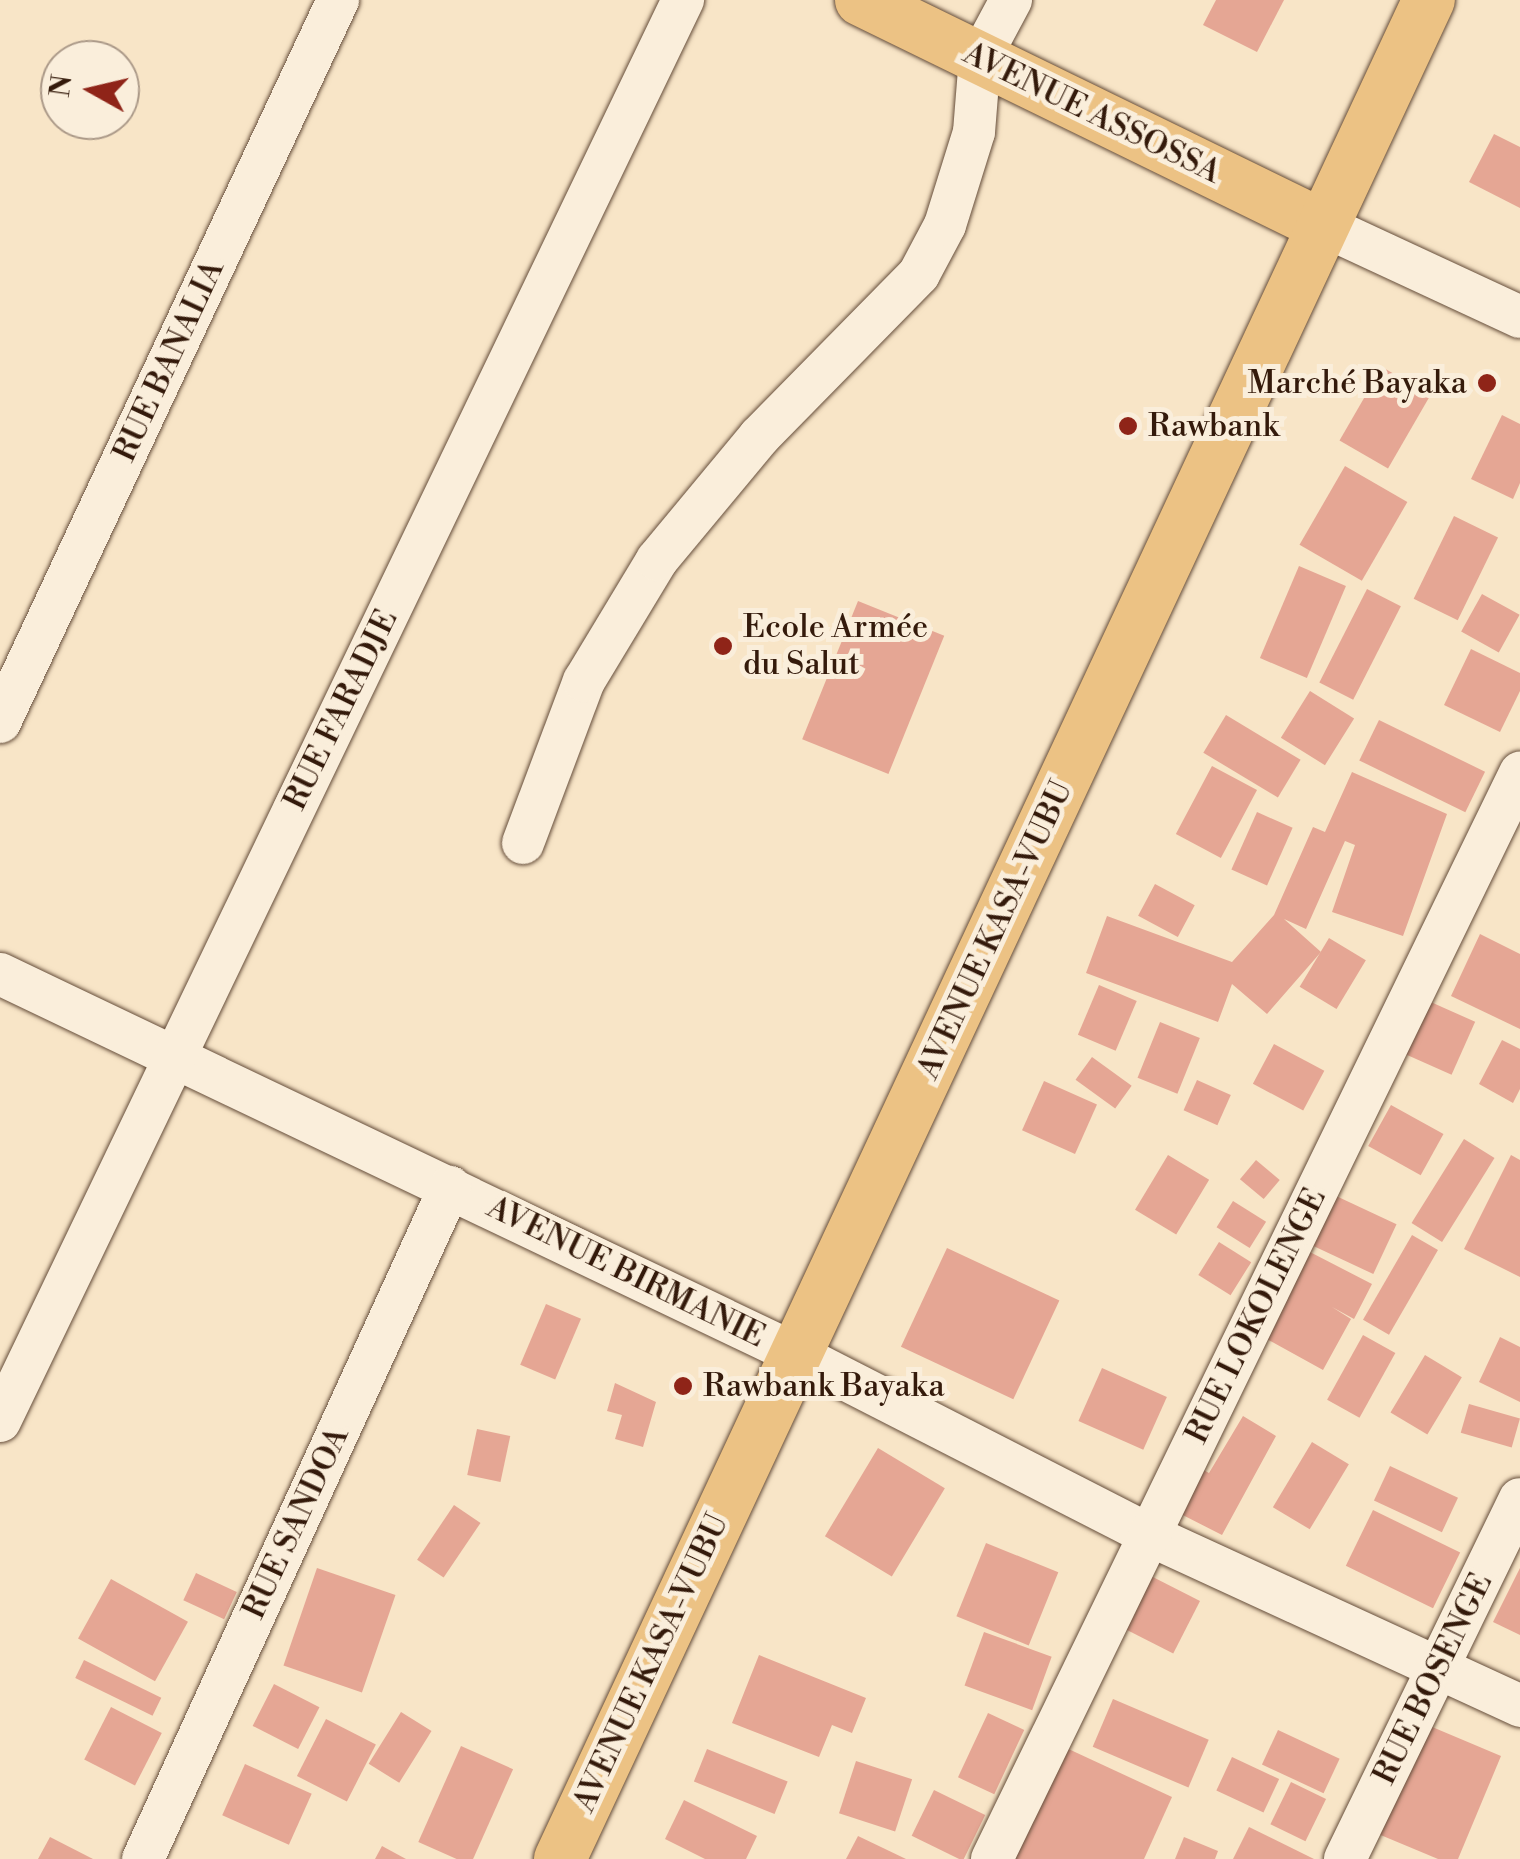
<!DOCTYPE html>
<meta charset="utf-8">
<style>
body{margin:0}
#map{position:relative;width:1520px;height:1859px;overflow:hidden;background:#f8e5c7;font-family:"Libre Bodoni",serif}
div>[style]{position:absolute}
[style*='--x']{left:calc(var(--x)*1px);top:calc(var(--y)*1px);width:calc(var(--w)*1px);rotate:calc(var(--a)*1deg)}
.building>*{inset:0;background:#e5a694;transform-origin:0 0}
.roads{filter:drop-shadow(0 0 2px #654d3a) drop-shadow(0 0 2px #654d3a)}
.minor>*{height:42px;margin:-21px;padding:0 21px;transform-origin:21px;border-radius:21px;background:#faeedb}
.major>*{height:52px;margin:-26px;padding:0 26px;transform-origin:26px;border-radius:26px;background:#ecc284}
.dots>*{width:28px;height:28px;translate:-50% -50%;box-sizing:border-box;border:5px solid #faeedb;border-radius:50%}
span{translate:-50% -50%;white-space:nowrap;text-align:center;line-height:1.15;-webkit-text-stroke:10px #faeedb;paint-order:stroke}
.street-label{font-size:32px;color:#341a0b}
.poi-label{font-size:32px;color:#341a0b}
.right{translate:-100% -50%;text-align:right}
.left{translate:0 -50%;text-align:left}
.north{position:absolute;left:40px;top:40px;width:100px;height:100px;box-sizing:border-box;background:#faeedb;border:2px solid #ab9988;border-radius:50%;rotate:278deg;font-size:28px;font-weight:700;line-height:40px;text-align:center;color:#341a0b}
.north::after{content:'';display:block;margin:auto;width:35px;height:45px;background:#8f2418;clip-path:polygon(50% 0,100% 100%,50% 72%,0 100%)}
</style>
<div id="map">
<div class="building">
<i style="clip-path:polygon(1216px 0,1284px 0,1257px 52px,1203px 25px)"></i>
<i style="clip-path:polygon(1494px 134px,1520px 147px,1520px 208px,1469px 182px)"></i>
<i style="left:1382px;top:367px;width:56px;height:85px;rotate:30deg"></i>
<i style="clip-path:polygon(1502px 415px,1520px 424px,1520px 483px,1513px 499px,1471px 479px)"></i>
<i style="left:1345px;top:466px;width:72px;height:91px;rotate:30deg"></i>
<i style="left:1454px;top:516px;width:49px;height:92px;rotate:26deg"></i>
<i style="left:1299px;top:566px;width:51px;height:100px;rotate:23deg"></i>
<i style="left:1367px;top:589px;width:38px;height:105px;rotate:27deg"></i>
<i style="left:1482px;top:594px;width:43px;height:43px;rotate:29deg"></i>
<i style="left:858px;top:601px;width:93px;height:149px;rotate:22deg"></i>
<i style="clip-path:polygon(1471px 649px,1520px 673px,1520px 691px,1500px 732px,1444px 705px)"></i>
<i style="left:1310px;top:691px;width:52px;height:55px;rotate:32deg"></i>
<i style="left:1226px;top:715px;width:87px;height:44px;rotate:31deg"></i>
<i style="left:1379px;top:720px;width:118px;height:45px;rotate:26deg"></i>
<i style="left:1212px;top:766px;width:51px;height:77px;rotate:28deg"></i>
<i style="clip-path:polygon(1352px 772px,1447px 814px,1403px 936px,1332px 912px,1355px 845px,1345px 841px,1306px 929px,1284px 919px,1321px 952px,1267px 1014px,1232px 984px,1218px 1022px,1086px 973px,1107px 916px,1232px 962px,1274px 915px,1313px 827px,1325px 832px)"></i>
<i style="left:1257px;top:812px;width:39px;height:63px;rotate:24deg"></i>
<i style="left:1155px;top:884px;width:45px;height:36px;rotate:28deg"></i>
<i style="clip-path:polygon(1480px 934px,1520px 954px,1520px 1029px,1451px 996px)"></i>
<i style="left:1329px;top:938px;width:43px;height:57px;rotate:31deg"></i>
<i style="left:1099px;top:985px;width:41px;height:54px;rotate:23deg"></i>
<i style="left:1424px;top:999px;width:56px;height:58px;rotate:24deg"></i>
<i style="left:1160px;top:1022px;width:43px;height:60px;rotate:22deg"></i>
<i style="clip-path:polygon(1502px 1040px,1520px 1049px,1520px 1089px,1513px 1103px,1479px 1084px)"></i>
<i style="left:1274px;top:1044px;width:57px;height:45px;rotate:28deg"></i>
<i style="left:1092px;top:1057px;width:49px;height:28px;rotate:36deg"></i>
<i style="left:1197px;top:1080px;width:37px;height:33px;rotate:24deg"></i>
<i style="left:1044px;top:1081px;width:58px;height:54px;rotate:24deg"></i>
<i style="left:1391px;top:1105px;width:60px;height:47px;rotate:29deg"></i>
<i style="left:1464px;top:1139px;width:36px;height:99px;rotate:32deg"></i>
<i style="left:1168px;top:1155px;width:48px;height:64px;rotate:31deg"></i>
<i style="clip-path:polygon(1511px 1155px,1520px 1160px,1520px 1277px,1464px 1249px)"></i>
<i style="left:1256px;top:1160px;width:31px;height:25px;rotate:40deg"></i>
<i style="left:1334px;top:1195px;width:69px;height:55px;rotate:25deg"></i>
<i style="left:1233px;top:1201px;width:39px;height:31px;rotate:32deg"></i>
<i style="left:1412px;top:1235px;width:30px;height:98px;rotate:30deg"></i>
<i style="left:1219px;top:1242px;width:38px;height:39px;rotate:32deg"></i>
<i style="left:947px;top:1248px;width:124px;height:109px;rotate:25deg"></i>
<i style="clip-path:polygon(1308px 1251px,1372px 1284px,1354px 1319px,1332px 1307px,1351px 1319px,1323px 1370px,1263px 1337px)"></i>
<i style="left:546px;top:1304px;width:38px;height:66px;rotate:23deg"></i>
<i style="left:1363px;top:1335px;width:37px;height:74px;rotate:29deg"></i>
<i style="clip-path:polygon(1500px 1337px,1520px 1347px,1520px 1402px,1479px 1382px)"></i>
<i style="left:1425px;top:1355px;width:43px;height:67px;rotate:31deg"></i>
<i style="left:1102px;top:1368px;width:71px;height:58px;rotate:24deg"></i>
<i style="clip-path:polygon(615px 1383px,656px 1402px,643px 1447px,615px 1439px,622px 1415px,607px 1411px)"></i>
<i style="left:1469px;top:1404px;width:53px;height:30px;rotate:16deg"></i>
<i style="clip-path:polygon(1243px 1416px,1276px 1436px,1222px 1535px,1167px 1507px,1189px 1462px,1209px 1473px)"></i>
<i style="left:477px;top:1429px;width:34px;height:47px;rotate:12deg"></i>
<i style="left:1312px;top:1442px;width:43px;height:76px;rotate:31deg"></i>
<i style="left:878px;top:1448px;width:78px;height:103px;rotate:31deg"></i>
<i style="left:1390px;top:1466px;width:75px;height:38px;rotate:25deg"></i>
<i style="left:454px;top:1505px;width:32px;height:66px;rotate:34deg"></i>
<i style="left:1373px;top:1510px;width:97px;height:62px;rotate:26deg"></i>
<i style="left:986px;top:1543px;width:78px;height:79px;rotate:22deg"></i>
<i style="left:317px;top:1568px;width:83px;height:103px;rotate:19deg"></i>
<i style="clip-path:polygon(1520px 1568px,1520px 1635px,1493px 1622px)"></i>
<i style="left:1143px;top:1572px;width:64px;height:59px;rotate:27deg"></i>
<i style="left:196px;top:1573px;width:45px;height:30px;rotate:25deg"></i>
<i style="left:111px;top:1579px;width:88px;height:68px;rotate:29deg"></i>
<i style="left:984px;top:1632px;width:72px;height:57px;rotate:20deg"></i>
<i style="clip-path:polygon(759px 1655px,866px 1698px,852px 1733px,832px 1725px,819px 1757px,732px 1723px)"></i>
<i style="left:84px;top:1660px;width:86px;height:20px;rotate:26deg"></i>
<i style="left:274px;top:1684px;width:51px;height:47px;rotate:27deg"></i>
<i style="left:1113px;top:1699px;width:104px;height:52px;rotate:23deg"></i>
<i style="left:111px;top:1707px;width:57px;height:59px;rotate:27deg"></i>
<i style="left:401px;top:1712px;width:36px;height:61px;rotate:32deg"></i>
<i style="left:988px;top:1713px;width:40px;height:71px;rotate:25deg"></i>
<i style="left:326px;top:1719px;width:56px;height:64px;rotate:27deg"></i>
<i style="clip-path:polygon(1418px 1721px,1501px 1756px,1458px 1859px,1438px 1859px,1371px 1831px)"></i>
<i style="left:1278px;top:1730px;width:68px;height:38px;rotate:25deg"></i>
<i style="left:461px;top:1746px;width:57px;height:105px;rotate:24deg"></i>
<i style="clip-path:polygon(1062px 1746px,1172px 1797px,1144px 1859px,1011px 1859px)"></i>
<i style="left:707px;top:1749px;width:87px;height:35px;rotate:22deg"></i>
<i style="left:1232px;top:1757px;width:52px;height:37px;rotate:25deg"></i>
<i style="left:856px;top:1761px;width:59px;height:55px;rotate:18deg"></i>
<i style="left:245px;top:1764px;width:73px;height:56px;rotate:24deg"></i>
<i style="left:1291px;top:1782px;width:39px;height:47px;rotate:26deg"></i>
<i style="left:934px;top:1790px;width:57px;height:51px;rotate:26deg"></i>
<i style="clip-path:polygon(684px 1800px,757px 1836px,746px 1859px,705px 1859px,665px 1839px)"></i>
<i style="clip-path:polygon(1249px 1827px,1314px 1859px,1233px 1859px)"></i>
<i style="clip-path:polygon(858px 1836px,906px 1859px,846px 1859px)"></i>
<i style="clip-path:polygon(50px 1837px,93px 1859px,38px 1859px)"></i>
<i style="clip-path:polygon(1184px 1837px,1218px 1851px,1215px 1859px,1175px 1859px)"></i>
<i style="clip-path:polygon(382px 1846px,406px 1859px,375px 1859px)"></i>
</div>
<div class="roads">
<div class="minor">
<i style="--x:1322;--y:225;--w:218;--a:24.9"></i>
<i style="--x:0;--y:722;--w:797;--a:-64.91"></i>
<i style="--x:523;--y:843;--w:173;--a:-69.4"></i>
<i style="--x:584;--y:681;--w:141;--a:-58.9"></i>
<i style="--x:657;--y:560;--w:160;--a:-50.3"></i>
<i style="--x:759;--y:437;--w:228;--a:-45.5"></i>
<i style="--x:919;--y:274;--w:55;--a:-62"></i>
<i style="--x:945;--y:225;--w:97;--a:-72.7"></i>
<i style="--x:974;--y:132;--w:74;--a:-85.4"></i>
<i style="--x:980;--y:58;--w:66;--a:-61.9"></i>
<i style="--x:0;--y:974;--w:882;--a:25.52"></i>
<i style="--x:796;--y:1354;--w:397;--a:27.1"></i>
<i style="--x:1149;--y:1535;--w:409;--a:24.7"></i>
<i style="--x:0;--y:1421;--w:1577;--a:-64.33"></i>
<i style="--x:143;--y:1859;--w:739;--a:-65.45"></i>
<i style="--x:992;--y:1859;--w:1208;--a:-64.07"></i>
<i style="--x:1345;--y:1859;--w:400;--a:-64.1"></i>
</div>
<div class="major">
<i style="--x:861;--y:0;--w:513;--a:26.02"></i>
<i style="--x:560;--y:1859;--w:2052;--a:-64.95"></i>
</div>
</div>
<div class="dots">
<i style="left:1487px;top:383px;background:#8f2418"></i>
<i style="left:1128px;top:426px;background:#8f2418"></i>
<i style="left:723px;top:646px;background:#8f2418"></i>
<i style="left:683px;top:1386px;background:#8f2418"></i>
</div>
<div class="street-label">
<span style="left:1092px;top:113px;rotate:26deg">AVENUE ASSOSSA</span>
<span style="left:169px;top:361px;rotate:-65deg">RUE BANALIA</span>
<span style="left:341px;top:710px;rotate:-64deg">RUE FARADJE</span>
<span style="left:995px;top:930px;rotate:-65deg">AVENUE KASA-VUBU</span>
<span style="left:626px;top:1272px;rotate:26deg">AVENUE BIRMANIE</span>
<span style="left:1256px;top:1316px;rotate:-64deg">RUE LOKOLENGE</span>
<span style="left:296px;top:1523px;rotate:-65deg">RUE SANDOA</span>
<span style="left:651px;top:1663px;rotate:-65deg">AVENUE KASA-VUBU</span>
<span style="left:1433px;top:1679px;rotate:-64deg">RUE BOSENGE</span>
</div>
<div class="poi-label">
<span class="right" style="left:1467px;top:383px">Marché Bayaka</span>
<span class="left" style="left:1148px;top:426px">Rawbank</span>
<span class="left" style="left:743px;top:646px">Ecole Armée<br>du Salut</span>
<span class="left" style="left:703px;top:1386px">Rawbank Bayaka</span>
</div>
<div class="north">N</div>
</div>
